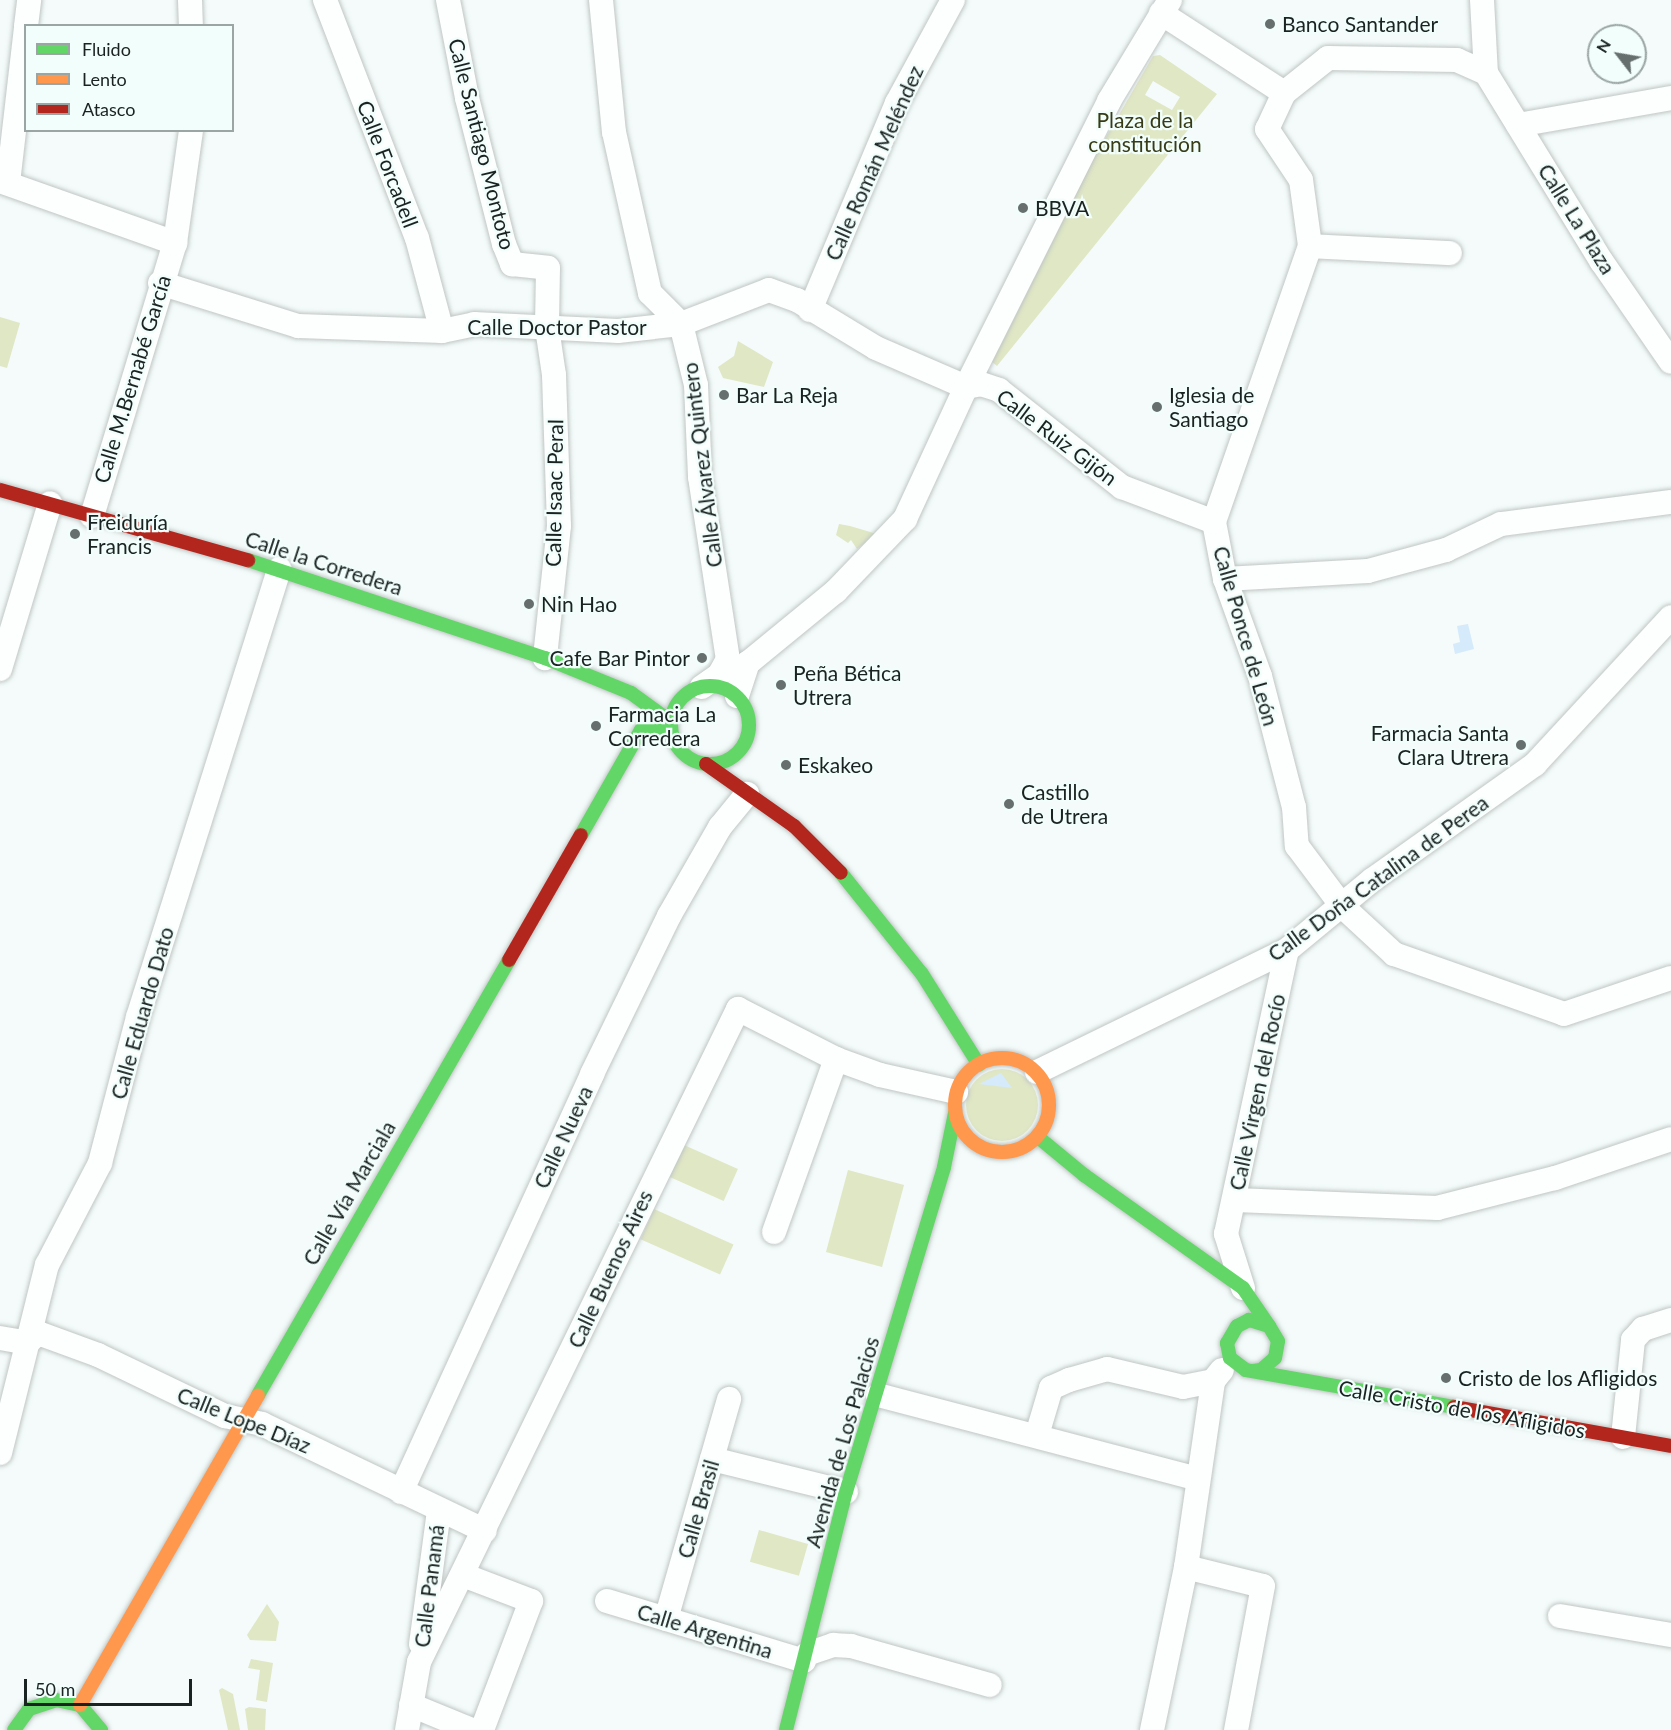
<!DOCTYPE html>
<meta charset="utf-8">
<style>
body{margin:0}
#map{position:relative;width:1671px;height:1730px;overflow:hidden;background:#f4fbfa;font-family:Lato,sans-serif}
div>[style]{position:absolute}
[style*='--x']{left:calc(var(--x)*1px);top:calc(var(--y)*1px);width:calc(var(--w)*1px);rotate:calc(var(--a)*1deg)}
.green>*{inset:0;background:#e0e7c5;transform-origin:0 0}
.round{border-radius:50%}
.water>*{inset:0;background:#d5eafb}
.roads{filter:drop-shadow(0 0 2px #bfc6c4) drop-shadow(0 0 2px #bfc6c4)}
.street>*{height:24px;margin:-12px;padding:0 12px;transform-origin:12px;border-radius:12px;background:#fdfefe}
.fast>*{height:14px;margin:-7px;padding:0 7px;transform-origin:7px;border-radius:7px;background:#63d668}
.fast>.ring{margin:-7px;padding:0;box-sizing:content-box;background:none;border:14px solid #63d668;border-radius:50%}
.slow>*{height:14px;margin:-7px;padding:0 7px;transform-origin:7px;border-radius:7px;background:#ff974d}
.slow>.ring{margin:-7px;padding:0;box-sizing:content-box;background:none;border:14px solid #ff974d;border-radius:50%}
.jam>*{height:14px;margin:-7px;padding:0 7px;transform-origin:7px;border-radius:7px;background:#b3261e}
.dots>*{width:16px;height:16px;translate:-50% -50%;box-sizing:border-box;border:3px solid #f1fefb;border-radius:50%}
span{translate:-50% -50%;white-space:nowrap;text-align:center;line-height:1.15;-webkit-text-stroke:4.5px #f1fefb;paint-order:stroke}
.poi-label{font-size:21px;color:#1a2321}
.left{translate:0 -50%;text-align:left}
.right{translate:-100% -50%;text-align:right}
.park-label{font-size:21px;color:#373b16}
.street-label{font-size:21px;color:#1a2321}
.legend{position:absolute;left:24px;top:24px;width:210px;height:108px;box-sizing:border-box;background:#f1fefb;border:2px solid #9ba6a4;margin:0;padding:8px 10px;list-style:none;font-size:18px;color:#1a2321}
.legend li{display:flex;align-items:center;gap:12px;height:30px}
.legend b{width:30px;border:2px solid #9ba6a4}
.north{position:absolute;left:1587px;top:24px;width:60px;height:60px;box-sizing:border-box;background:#f1fefb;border:2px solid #9ba6a4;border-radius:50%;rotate:301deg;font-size:16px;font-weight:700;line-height:24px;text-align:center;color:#1a2321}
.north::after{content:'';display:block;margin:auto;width:21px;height:27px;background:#666f6d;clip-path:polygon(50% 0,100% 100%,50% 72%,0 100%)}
.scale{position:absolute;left:24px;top:1679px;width:168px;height:27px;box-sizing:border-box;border:3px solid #1a2321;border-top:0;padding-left:8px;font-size:18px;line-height:21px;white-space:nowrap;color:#1a2321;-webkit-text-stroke:4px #f1fefb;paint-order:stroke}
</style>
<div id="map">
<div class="green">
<i style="clip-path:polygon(evenodd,1160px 55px,1217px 94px,997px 366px,985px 356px,1032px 265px,1153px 56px,1160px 55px,1153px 81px,1180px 97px,1172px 110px,1145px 95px,1153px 81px)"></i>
<i style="clip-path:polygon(0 317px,20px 323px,7px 368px,0 366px)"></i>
<i style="clip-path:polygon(738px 341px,773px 362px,764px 387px,723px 378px,718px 367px,734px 356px)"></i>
<i style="clip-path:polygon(839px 524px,850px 526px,877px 534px,857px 549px,851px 540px,848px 543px,836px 535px)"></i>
<i class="round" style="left:966px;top:1069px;width:72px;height:72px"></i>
<i style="left:684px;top:1145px;width:59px;height:35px;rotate:24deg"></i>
<i style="left:848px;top:1170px;width:58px;height:85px;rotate:15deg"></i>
<i style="left:654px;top:1209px;width:87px;height:33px;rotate:24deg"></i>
<i style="left:759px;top:1530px;width:51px;height:33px;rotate:16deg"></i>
<i style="clip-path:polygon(267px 1604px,279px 1622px,276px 1641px,250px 1640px,247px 1635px)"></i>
<i style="clip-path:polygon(251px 1659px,273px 1663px,267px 1702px,256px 1700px,260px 1670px,248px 1668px)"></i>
<i style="clip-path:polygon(222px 1688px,233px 1694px,240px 1730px,228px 1730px,219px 1690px)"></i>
<i style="clip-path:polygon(249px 1707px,266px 1709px,265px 1730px,248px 1730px,245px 1709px)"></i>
</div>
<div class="water">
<i style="clip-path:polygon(1468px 624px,1474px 649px,1455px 654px,1453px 644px,1460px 642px,1457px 626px)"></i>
<i style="clip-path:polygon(1001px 1073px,1012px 1088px,979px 1084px)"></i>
</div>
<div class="roads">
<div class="street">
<i style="--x:190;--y:0;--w:26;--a:88"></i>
<i style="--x:325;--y:0;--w:255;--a:68.9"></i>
<i style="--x:417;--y:238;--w:96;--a:75"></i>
<i style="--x:448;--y:0;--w:100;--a:79"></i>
<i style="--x:467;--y:98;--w:151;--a:75.8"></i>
<i style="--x:504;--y:244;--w:22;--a:68"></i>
<i style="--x:512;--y:264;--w:36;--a:6"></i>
<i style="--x:548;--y:268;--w:60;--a:91"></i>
<i style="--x:547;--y:328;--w:48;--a:81.5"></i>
<i style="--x:554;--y:375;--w:151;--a:88.1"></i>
<i style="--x:559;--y:526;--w:133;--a:96.1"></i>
<i style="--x:601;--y:0;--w:133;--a:84.4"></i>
<i style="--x:614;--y:132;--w:165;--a:77.4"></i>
<i style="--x:650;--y:293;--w:44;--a:45"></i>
<i style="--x:681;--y:324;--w:63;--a:76.2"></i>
<i style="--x:696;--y:385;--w:92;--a:87.5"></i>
<i style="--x:700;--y:477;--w:184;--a:81.3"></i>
<i style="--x:728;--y:659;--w:18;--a:119"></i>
<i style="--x:719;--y:675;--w:21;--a:145"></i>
<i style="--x:1482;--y:0;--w:73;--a:86.9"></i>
<i style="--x:1486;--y:73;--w:222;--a:58.5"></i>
<i style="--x:1602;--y:262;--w:121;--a:55.4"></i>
<i style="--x:1161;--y:13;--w:147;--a:33"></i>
<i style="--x:26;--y:26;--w:26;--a:-83"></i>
<i style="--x:1486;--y:73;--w:32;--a:-156"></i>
<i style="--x:1457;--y:60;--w:129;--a:-179.1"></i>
<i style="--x:1328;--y:58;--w:56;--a:141.5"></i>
<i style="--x:1284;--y:93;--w:40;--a:115"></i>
<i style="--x:1267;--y:129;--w:61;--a:56.3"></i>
<i style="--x:1301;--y:180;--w:67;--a:82.2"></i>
<i style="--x:1310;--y:246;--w:292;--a:109.2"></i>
<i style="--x:1214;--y:522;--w:58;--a:79.1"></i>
<i style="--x:1225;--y:579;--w:103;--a:70.2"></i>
<i style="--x:1260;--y:676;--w:135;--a:75.5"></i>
<i style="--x:1294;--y:807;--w:39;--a:86"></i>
<i style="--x:1297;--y:846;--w:75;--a:53.1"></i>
<i style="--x:1342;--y:906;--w:71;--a:42.7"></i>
<i style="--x:1394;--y:954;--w:180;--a:19.4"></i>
<i style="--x:1564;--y:1014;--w:113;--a:-18.6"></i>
<i style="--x:1518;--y:125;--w:155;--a:-10"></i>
<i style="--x:0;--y:181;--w:186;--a:19.5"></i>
<i style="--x:8;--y:183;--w:156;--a:-83.4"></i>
<i style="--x:1310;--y:246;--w:140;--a:2.9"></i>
<i style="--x:160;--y:283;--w:145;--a:17.3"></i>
<i style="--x:298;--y:326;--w:144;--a:2"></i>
<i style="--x:442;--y:331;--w:33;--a:-12"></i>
<i style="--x:474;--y:324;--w:144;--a:2.8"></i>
<i style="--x:618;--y:331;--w:63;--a:-6.3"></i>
<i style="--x:681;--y:324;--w:94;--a:-21.1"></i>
<i style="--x:769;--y:290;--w:30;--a:20"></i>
<i style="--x:797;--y:300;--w:92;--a:31.3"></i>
<i style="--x:876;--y:348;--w:98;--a:23.4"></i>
<i style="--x:810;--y:310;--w:225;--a:-67.2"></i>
<i style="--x:897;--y:103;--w:117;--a:-61.5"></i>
<i style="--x:966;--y:387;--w:15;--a:-11"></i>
<i style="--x:981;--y:384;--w:19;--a:18"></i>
<i style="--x:999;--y:390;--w:157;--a:38.3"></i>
<i style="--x:1122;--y:487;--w:98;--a:20.8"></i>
<i style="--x:92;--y:516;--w:285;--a:-73.1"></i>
<i style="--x:175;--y:243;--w:114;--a:-81.9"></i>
<i style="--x:1225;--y:579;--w:143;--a:-3.2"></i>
<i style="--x:1368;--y:571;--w:81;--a:-15.1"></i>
<i style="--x:1446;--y:550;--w:61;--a:-25.3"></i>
<i style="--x:1501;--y:524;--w:171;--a:-7.4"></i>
<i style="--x:748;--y:663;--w:114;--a:-39.3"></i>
<i style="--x:836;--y:591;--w:100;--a:-46.2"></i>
<i style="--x:905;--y:519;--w:145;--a:-65.2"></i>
<i style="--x:966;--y:387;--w:320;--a:-63.4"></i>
<i style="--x:1109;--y:101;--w:118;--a:-58.9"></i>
<i style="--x:0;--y:669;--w:173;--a:-73.2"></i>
<i style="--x:737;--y:696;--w:35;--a:-72"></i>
<i style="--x:1037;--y:1072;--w:278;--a:-26"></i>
<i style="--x:1287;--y:950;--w:110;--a:-39.5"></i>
<i style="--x:1372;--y:880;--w:200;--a:-35.4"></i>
<i style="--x:1535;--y:764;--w:200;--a:-47.2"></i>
<i style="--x:1235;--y:1200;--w:202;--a:2.3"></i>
<i style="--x:1437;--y:1208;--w:122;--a:-14.3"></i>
<i style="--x:1555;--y:1178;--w:122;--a:-18.6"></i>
<i style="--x:774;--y:1232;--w:184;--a:-70.3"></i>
<i style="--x:1243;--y:1288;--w:57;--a:-107.5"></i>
<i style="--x:1226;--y:1234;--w:290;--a:-77.9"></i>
<i style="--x:0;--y:1338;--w:27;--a:10"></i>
<i style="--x:27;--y:1343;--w:15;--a:-42"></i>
<i style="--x:38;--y:1333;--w:64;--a:20.1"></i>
<i style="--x:98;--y:1355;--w:141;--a:25.7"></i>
<i style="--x:225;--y:1416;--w:38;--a:12"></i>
<i style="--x:262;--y:1424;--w:247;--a:25.6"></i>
<i style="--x:878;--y:1395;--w:331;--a:14.7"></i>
<i style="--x:1037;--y:1435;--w:49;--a:-73.4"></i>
<i style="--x:1051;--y:1388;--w:20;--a:-24"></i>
<i style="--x:1069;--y:1380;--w:40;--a:-16"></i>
<i style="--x:1107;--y:1369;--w:78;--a:13.3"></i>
<i style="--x:1183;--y:1387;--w:31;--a:-11"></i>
<i style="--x:1213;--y:1381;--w:14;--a:-51"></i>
<i style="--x:1623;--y:1437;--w:98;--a:-84.1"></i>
<i style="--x:1633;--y:1340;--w:15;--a:-48"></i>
<i style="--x:1643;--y:1329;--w:29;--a:-18"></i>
<i style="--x:0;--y:1453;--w:194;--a:-76"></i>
<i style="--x:47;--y:1265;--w:115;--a:-62.5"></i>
<i style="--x:100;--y:1163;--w:151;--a:-75.4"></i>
<i style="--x:138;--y:1017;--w:470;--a:-72.5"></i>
<i style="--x:712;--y:1459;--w:138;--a:13.8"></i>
<i style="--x:401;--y:1492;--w:460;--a:-65.4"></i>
<i style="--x:592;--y:1074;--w:176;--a:-64"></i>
<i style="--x:669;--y:916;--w:103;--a:-60.2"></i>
<i style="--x:720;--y:827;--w:43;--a:-50.7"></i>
<i style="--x:1186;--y:1567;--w:79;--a:13.9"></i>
<i style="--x:1263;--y:1586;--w:147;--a:100.6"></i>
<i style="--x:463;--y:1575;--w:73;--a:20.9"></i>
<i style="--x:531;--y:1601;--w:138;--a:110.8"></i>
<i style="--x:607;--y:1601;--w:206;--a:16.9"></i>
<i style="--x:1560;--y:1616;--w:113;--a:9.7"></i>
<i style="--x:666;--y:1619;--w:229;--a:-74"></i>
<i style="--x:421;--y:1644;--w:135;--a:-82.3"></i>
<i style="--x:807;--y:1654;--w:28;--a:-19"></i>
<i style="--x:833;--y:1645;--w:18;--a:3"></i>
<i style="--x:851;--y:1646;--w:144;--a:15.7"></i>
<i style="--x:411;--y:1705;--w:66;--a:22.3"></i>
<i style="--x:407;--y:1730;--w:69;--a:-80"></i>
<i style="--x:419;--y:1662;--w:727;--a:-63.96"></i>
<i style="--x:738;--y:1009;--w:110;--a:27"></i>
<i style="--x:836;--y:1059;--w:47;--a:20"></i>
<i style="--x:880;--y:1075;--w:78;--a:12.6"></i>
<i style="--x:1152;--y:1730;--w:167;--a:-78.2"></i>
<i style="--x:1186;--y:1567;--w:188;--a:-81.7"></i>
</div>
<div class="fast">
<i style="--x:248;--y:560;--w:313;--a:18.3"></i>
<i style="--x:545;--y:658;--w:93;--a:22.1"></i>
<i style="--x:631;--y:693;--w:49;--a:35.9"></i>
<i class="ring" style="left:671px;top:686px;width:64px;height:64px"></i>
<i style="--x:581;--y:835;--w:121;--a:-60.3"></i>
<i style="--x:641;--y:730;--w:30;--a:-8"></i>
<i style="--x:841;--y:873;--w:129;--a:51.3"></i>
<i style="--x:922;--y:974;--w:107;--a:57.9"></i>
<i style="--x:1038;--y:1137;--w:60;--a:39.6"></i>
<i style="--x:1084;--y:1175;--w:195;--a:35.4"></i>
<i style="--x:1243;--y:1288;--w:46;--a:55.6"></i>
<i style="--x:1253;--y:1371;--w:8;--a:-7"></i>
<i style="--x:1261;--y:1370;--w:18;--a:-41"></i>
<i style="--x:1275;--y:1358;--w:17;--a:-80"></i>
<i style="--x:1278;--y:1341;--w:17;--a:-121"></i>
<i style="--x:1269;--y:1326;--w:21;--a:-163"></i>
<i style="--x:1249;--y:1320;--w:13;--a:153"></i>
<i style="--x:1237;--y:1326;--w:20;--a:120"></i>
<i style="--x:1227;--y:1343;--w:15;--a:79"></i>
<i style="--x:1230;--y:1358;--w:20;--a:37"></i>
<i style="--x:1246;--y:1370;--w:211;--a:10.1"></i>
<i style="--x:258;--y:1395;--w:502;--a:-60.01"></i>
<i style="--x:14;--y:1730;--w:26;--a:-54"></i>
<i style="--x:29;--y:1709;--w:28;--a:-18"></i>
<i style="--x:56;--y:1700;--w:25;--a:12"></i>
<i style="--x:80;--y:1705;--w:33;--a:50"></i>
<i style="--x:786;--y:1730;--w:245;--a:-75.9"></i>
<i style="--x:846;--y:1492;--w:339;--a:-73.2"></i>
<i style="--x:944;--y:1167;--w:55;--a:-78.5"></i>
</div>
<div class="slow">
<i class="ring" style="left:955px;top:1058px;width:80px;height:80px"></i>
<i style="--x:80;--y:1705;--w:357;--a:-60.1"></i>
</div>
<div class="jam">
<i style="--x:0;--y:490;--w:258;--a:15.8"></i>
<i style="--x:706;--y:764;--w:108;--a:35.2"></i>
<i style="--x:794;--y:826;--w:66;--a:45"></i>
<i style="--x:509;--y:960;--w:144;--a:-60.1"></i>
<i style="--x:1454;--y:1407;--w:220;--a:10.2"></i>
</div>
</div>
<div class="dots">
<i style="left:1270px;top:24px;background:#666f6d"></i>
<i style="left:1023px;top:208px;background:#666f6d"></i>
<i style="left:724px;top:395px;background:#666f6d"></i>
<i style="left:1157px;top:407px;background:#666f6d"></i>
<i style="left:75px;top:534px;background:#666f6d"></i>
<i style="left:529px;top:604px;background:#666f6d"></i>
<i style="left:702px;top:658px;background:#666f6d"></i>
<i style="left:781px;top:685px;background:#666f6d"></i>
<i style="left:596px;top:726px;background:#666f6d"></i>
<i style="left:1521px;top:745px;background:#666f6d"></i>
<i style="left:786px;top:765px;background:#666f6d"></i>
<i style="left:1009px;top:804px;background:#666f6d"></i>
<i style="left:1446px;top:1378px;background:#666f6d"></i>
</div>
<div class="poi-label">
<span class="left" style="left:1282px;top:24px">Banco Santander</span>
<span class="left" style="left:1035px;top:208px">BBVA</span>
<span class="left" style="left:736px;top:395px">Bar La Reja</span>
<span class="left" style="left:1169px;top:407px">Iglesia de<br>Santiago</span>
<span class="left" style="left:87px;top:534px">Freiduría<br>Francis</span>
<span class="left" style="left:541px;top:604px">Nin Hao</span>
<span class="right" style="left:690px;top:658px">Cafe Bar Pintor</span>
<span class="left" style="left:793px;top:685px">Peña Bética<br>Utrera</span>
<span class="left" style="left:608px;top:726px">Farmacia La<br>Corredera</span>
<span class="right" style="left:1509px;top:745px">Farmacia Santa<br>Clara Utrera</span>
<span class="left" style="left:798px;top:765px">Eskakeo</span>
<span class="left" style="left:1021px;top:804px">Castillo<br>de Utrera</span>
<span class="left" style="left:1458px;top:1378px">Cristo de los Afligidos</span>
</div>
<div class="park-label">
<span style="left:1145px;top:132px">Plaza de la<br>constitución</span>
</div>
<div class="street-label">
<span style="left:482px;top:144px;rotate:76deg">Calle Santiago Montoto</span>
<span style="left:874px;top:163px;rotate:-66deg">Calle Román Meléndez</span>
<span style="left:388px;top:164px;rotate:69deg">Calle Forcadell</span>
<span style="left:1577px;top:219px;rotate:58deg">Calle La Plaza</span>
<span style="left:557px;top:327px">Calle Doctor Pastor</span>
<span style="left:132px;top:379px;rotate:-73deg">Calle M.Bernabé García</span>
<span style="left:1057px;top:437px;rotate:37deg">Calle Ruiz Gijón</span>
<span style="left:702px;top:465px;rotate:-97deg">Calle Álvarez Quintero</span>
<span style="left:554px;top:493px;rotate:-89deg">Calle Isaac Peral</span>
<span style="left:324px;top:563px;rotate:18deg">Calle la Corredera</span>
<span style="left:1246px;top:636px;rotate:74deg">Calle Ponce de León</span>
<span style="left:1378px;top:878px;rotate:-36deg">Calle Doña Catalina de Perea</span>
<span style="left:142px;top:1013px;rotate:-74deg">Calle Eduardo Dato</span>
<span style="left:1257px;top:1092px;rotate:-78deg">Calle Virgen del Rocío</span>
<span style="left:563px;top:1137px;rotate:-65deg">Calle Nueva</span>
<span style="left:349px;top:1193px;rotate:-60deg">Calle Vía Marciala</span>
<span style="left:610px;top:1269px;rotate:-65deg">Calle Buenos Aires</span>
<span style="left:1462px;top:1409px;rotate:10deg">Calle Cristo de los Afligidos</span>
<span style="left:244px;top:1420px;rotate:22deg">Calle Lope Díaz</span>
<span style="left:842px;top:1442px;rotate:-74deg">Avenida de Los Palacios</span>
<span style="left:698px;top:1509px;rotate:-74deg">Calle Brasil</span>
<span style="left:429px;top:1586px;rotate:-83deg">Calle Panamá</span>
<span style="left:705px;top:1631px;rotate:17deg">Calle Argentina</span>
</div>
<ul class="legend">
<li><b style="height:8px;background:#63d668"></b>Fluido</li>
<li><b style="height:8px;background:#ff974d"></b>Lento</li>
<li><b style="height:8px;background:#b3261e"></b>Atasco</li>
</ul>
<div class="north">N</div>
<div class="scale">50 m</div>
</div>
